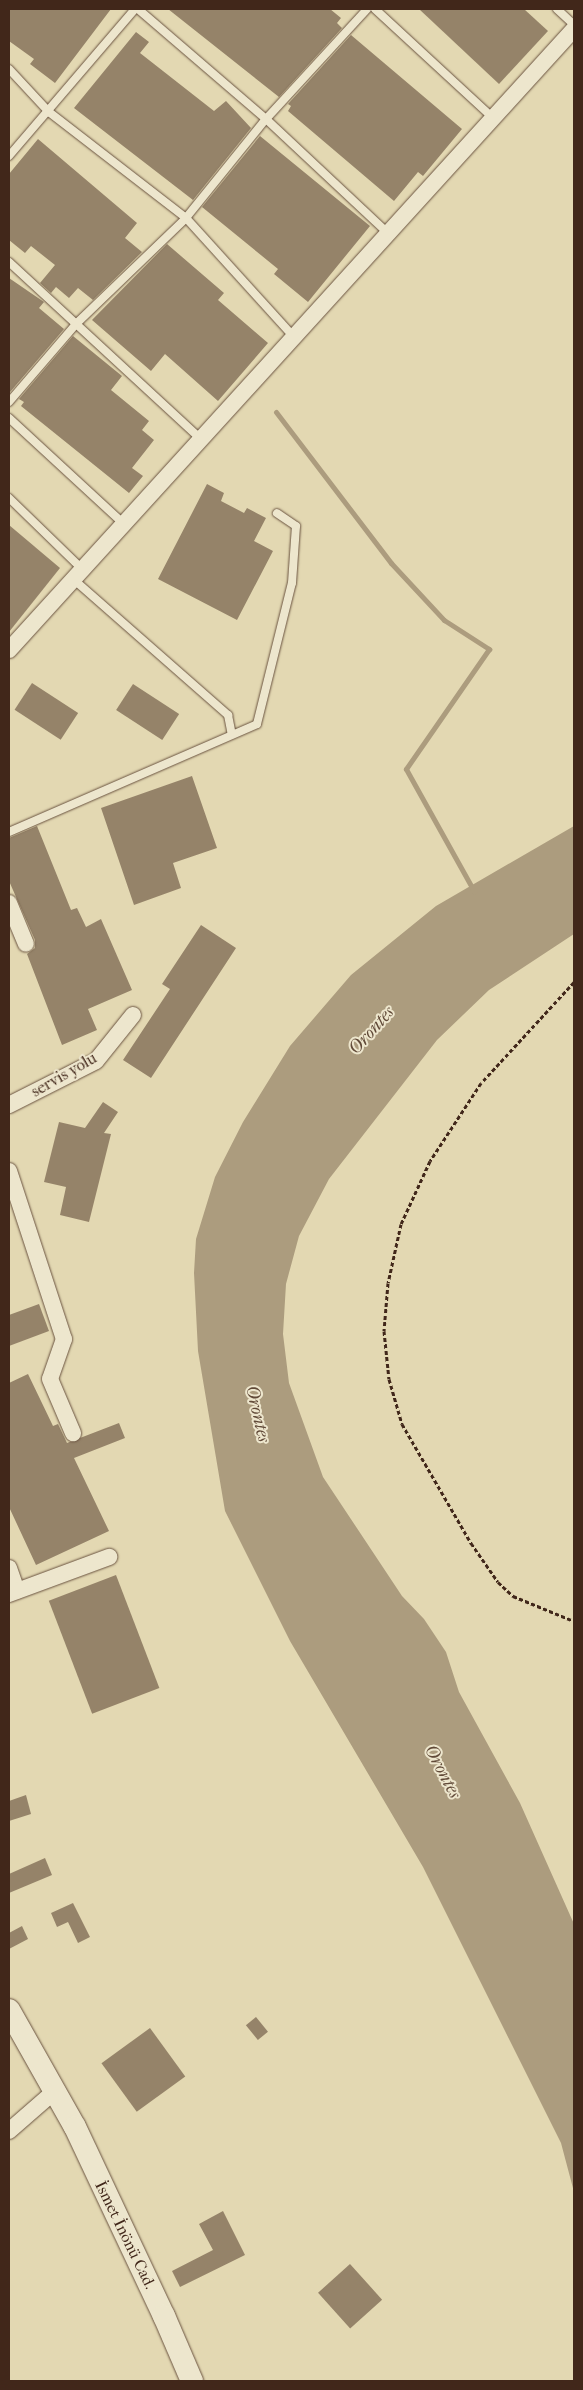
<!DOCTYPE html>
<meta charset="utf-8">
<style>
body{margin:0}
#map{position:relative;width:583px;height:2390px;overflow:hidden;background:#e3d8b2;font-family:"IM FELL French Canon",serif}
div>[style]{position:absolute}
[style*='--x']{left:calc(var(--x)*1px);top:calc(var(--y)*1px);width:calc(var(--w)*1px);rotate:calc(var(--a)*1deg)}
.water>*{inset:0;background:#ac9c7e}
.stream>*{height:5px;margin:-2.5px;padding:0 2.5px;transform-origin:2.5px;border-radius:2.5px;background:#ac9c7e}
.building>*{inset:0;background:#958369;transform-origin:0 0}
.path>*{height:3px;margin-top:-1.5px;transform-origin:0;background:repeating-linear-gradient(90deg,#41271a 0 4px,transparent 0 6.5px)}
.roads{filter:drop-shadow(0 0 1px #6a5340) drop-shadow(0 0 1px #6a5340)}
.lane>*{height:8px;margin:-4px;padding:0 4px;transform-origin:4px;border-radius:4px;background:#ede6cd}
.street>*{height:16px;margin:-8px;padding:0 8px;transform-origin:8px;border-radius:8px;background:#ede6cd}
.secondary>*{height:22px;margin:-11px;padding:0 11px;transform-origin:11px;border-radius:11px;background:#ede6cd}
span{translate:-50% -50%;white-space:nowrap;text-align:center;line-height:1.15;-webkit-text-stroke:4px #ede6cd;paint-order:stroke}
.street-label{font-size:16px;color:#41271a}
.water-label{font-size:18px;color:#614a38;font-style:italic}
.frame{position:absolute;inset:0;border:10px solid #41271a;pointer-events:none}
</style>
<div id="map">
<div class="water">
<i style="clip-path:polygon(574px 826px,574px 934px,489px 990px,437px 1040px,329px 1179px,299px 1236px,286px 1284px,283px 1334px,289px 1383px,323px 1477px,402px 1596px,424px 1619px,446px 1652px,459px 1692px,520px 1803px,574px 1924px,574px 2192px,561px 2143px,423px 1867px,290px 1641px,225px 1511px,198px 1351px,194px 1273px,196px 1239px,215px 1177px,243px 1122px,290px 1046px,351px 975px,436px 906px)"></i>
</div>
<div class="stream">
<i style="--x:276;--y:412;--w:190;--a:52.7"></i>
<i style="--x:391;--y:563;--w:78;--a:47.1"></i>
<i style="--x:444;--y:620;--w:54;--a:32.8"></i>
<i style="--x:489;--y:649;--w:146;--a:124.7"></i>
<i style="--x:406;--y:769;--w:140;--a:60.9"></i>
</div>
<div class="building">
<i style="clip-path:polygon(9px 9px,111px 9px,55px 83px,30px 64px,34px 59px,9px 41px)"></i>
<i style="clip-path:polygon(168px 9px,330px 9px,341px 18px,337px 23px,342px 28px,279px 97px)"></i>
<i style="clip-path:polygon(419px 9px,524px 9px,548px 31px,499px 84px)"></i>
<i style="clip-path:polygon(136px 32px,149px 42px,140px 53px,214px 111px,226px 101px,251px 128px,193px 200px,74px 108px)"></i>
<i style="clip-path:polygon(351px 35px,462px 129px,423px 176px,418px 172px,394px 201px,288px 111px,291px 106px,288px 104px)"></i>
<i style="clip-path:polygon(260px 136px,370px 226px,308px 302px,274px 274px,278px 269px,202px 207px)"></i>
<i style="clip-path:polygon(38px 139px,137px 223px,125px 238px,142px 252px,93px 300px,78px 288px,69px 298px,56px 287px,51px 293px,40px 283px,55px 265px,31px 246px,25px 253px,9px 240px,9px 174px)"></i>
<i style="clip-path:polygon(167px 244px,224px 293px,218px 300px,268px 343px,218px 401px,165px 354px,151px 371px,92px 320px)"></i>
<i style="clip-path:polygon(9px 278px,44px 302px,39px 308px,64px 329px,10px 392px)"></i>
<i style="clip-path:polygon(73px 336px,122px 376px,111px 390px,149px 421px,142px 430px,154px 440px,132px 468px,143px 476px,129px 493px,21px 406px,24px 402px,19px 399px)"></i>
<i style="clip-path:polygon(207px 484px,224px 493px,221px 501px,244px 513px,247px 508px,266px 518px,254px 541px,273px 551px,237px 620px,158px 579px)"></i>
<i style="clip-path:polygon(9px 525px,60px 568px,9px 632px)"></i>
<i style="left:32px;top:683px;width:55px;height:32px;rotate:33deg"></i>
<i style="left:133px;top:684px;width:55px;height:31px;rotate:33deg"></i>
<i style="clip-path:polygon(192px 776px,217px 848px,173px 863px,181px 888px,134px 905px,101px 808px)"></i>
<i style="clip-path:polygon(37px 826px,71px 910px,77px 908px,86px 927px,101px 919px,132px 990px,88px 1009px,97px 1030px,62px 1045px,27px 954px,35px 948px,35px 940px,9px 881px,9px 838px)"></i>
<i style="clip-path:polygon(201px 925px,236px 948px,151px 1078px,123px 1060px,170px 989px,162px 984px)"></i>
<i style="clip-path:polygon(103px 1102px,118px 1112px,104px 1133px,111px 1134px,89px 1222px,60px 1215px,66px 1187px,44px 1182px,59px 1122px,85px 1128px)"></i>
<i style="clip-path:polygon(39px 1304px,49px 1331px,9px 1346px,9px 1315px)"></i>
<i style="clip-path:polygon(28px 1374px,53px 1426px,58px 1424px,67px 1443px,119px 1423px,125px 1438px,74px 1458px,109px 1531px,36px 1565px,9px 1507px,9px 1383px)"></i>
<i style="left:116px;top:1575px;width:121px;height:72px;rotate:69deg"></i>
<i style="clip-path:polygon(26px 1795px,31px 1814px,9px 1821px,9px 1801px)"></i>
<i style="clip-path:polygon(45px 1858px,52px 1875px,9px 1893px,9px 1874px)"></i>
<i style="clip-path:polygon(73px 1903px,90px 1937px,78px 1943px,68px 1922px,57px 1927px,51px 1913px)"></i>
<i style="clip-path:polygon(22px 1926px,28px 1939px,9px 1949px,9px 1933px)"></i>
<i style="left:256px;top:2017px;width:19px;height:13px;rotate:51deg"></i>
<i style="left:150px;top:2028px;width:60px;height:60px;rotate:54deg"></i>
<i style="clip-path:polygon(223px 2211px,245px 2255px,180px 2287px,172px 2271px,213px 2250px,199px 2224px)"></i>
<i style="left:350px;top:2264px;width:48px;height:43px;rotate:48deg"></i>
</div>
<div class="path">
<i style="--x:574;--y:982;--w:137;--a:132.6"></i>
<i style="--x:481;--y:1083;--w:93;--a:123.2"></i>
<i style="--x:430;--y:1161;--w:69;--a:114.7"></i>
<i style="--x:401;--y:1224;--w:60;--a:102.4"></i>
<i style="--x:388;--y:1283;--w:48;--a:94.8"></i>
<i style="--x:384;--y:1331;--w:48;--a:84.1"></i>
<i style="--x:389;--y:1379;--w:47;--a:73.9"></i>
<i style="--x:402;--y:1424;--w:138;--a:59.9"></i>
<i style="--x:471;--y:1543;--w:47;--a:55.3"></i>
<i style="--x:498;--y:1582;--w:21;--a:43"></i>
<i style="--x:513;--y:1596;--w:66;--a:22.3"></i>
</div>
<div class="roads">
<div class="lane">
<i style="--x:138;--y:9;--w:169;--a:40.7"></i>
<i style="--x:266;--y:119;--w:167;--a:43.1"></i>
<i style="--x:375;--y:9;--w:162;--a:42.7"></i>
<i style="--x:557;--y:9;--w:23;--a:43"></i>
<i style="--x:9;--y:69;--w:59;--a:47.1"></i>
<i style="--x:49;--y:112;--w:173;--a:37.7"></i>
<i style="--x:186;--y:218;--w:159;--a:47.8"></i>
<i style="--x:9;--y:156;--w:194;--a:-49.4"></i>
<i style="--x:9;--y:262;--w:261;--a:42.7"></i>
<i style="--x:9;--y:402;--w:104;--a:-49.3"></i>
<i style="--x:77;--y:323;--w:151;--a:-43.9"></i>
<i style="--x:186;--y:218;--w:127;--a:-51.1"></i>
<i style="--x:266;--y:119;--w:149;--a:-47.4"></i>
<i style="--x:9;--y:418;--w:156;--a:42.7"></i>
<i style="--x:9;--y:498;--w:100;--a:44.2"></i>
<i style="--x:72;--y:578;--w:208;--a:41.3"></i>
<i style="--x:228;--y:715;--w:20;--a:79"></i>
<i style="--x:9;--y:832;--w:270;--a:-23.5"></i>
<i style="--x:257;--y:724;--w:145;--a:-76.1"></i>
<i style="--x:292;--y:583;--w:57;--a:-86"></i>
<i style="--x:296;--y:526;--w:23;--a:-146"></i>
</div>
<div class="street">
<i style="--x:9;--y:650;--w:840;--a:-47.7"></i>
<i style="--x:9;--y:903;--w:44;--a:67.5"></i>
<i style="--x:9;--y:1105;--w:97;--a:-26.8"></i>
<i style="--x:96;--y:1061;--w:59;--a:-51.2"></i>
<i style="--x:9;--y:1171;--w:177;--a:71.9"></i>
<i style="--x:64;--y:1339;--w:42;--a:109.3"></i>
<i style="--x:50;--y:1379;--w:59;--a:66.9"></i>
<i style="--x:9;--y:1568;--w:24;--a:71"></i>
<i style="--x:9;--y:1594;--w:107;--a:-20.3"></i>
<i style="--x:9;--y:2131;--w:62;--a:-41.1"></i>
</div>
<div class="secondary">
<i style="--x:9;--y:2010;--w:134;--a:60.6"></i>
<i style="--x:75;--y:2127;--w:209;--a:64.8"></i>
<i style="--x:164;--y:2316;--w:71;--a:66.7"></i>
</div>
</div>
<div class="street-label">
<span style="left:64px;top:1075px;rotate:-30deg">servis yolu</span>
<span style="left:125px;top:2235px;rotate:64deg">İsmet İnönü Cad.</span>
</div>
<div class="water-label">
<span style="left:372px;top:1031px;rotate:-48deg">Orontes</span>
<span style="left:257px;top:1414px;rotate:77deg">Orontes</span>
<span style="left:442px;top:1772px;rotate:62deg">Orontes</span>
</div>
<div class="frame"></div>
</div>
